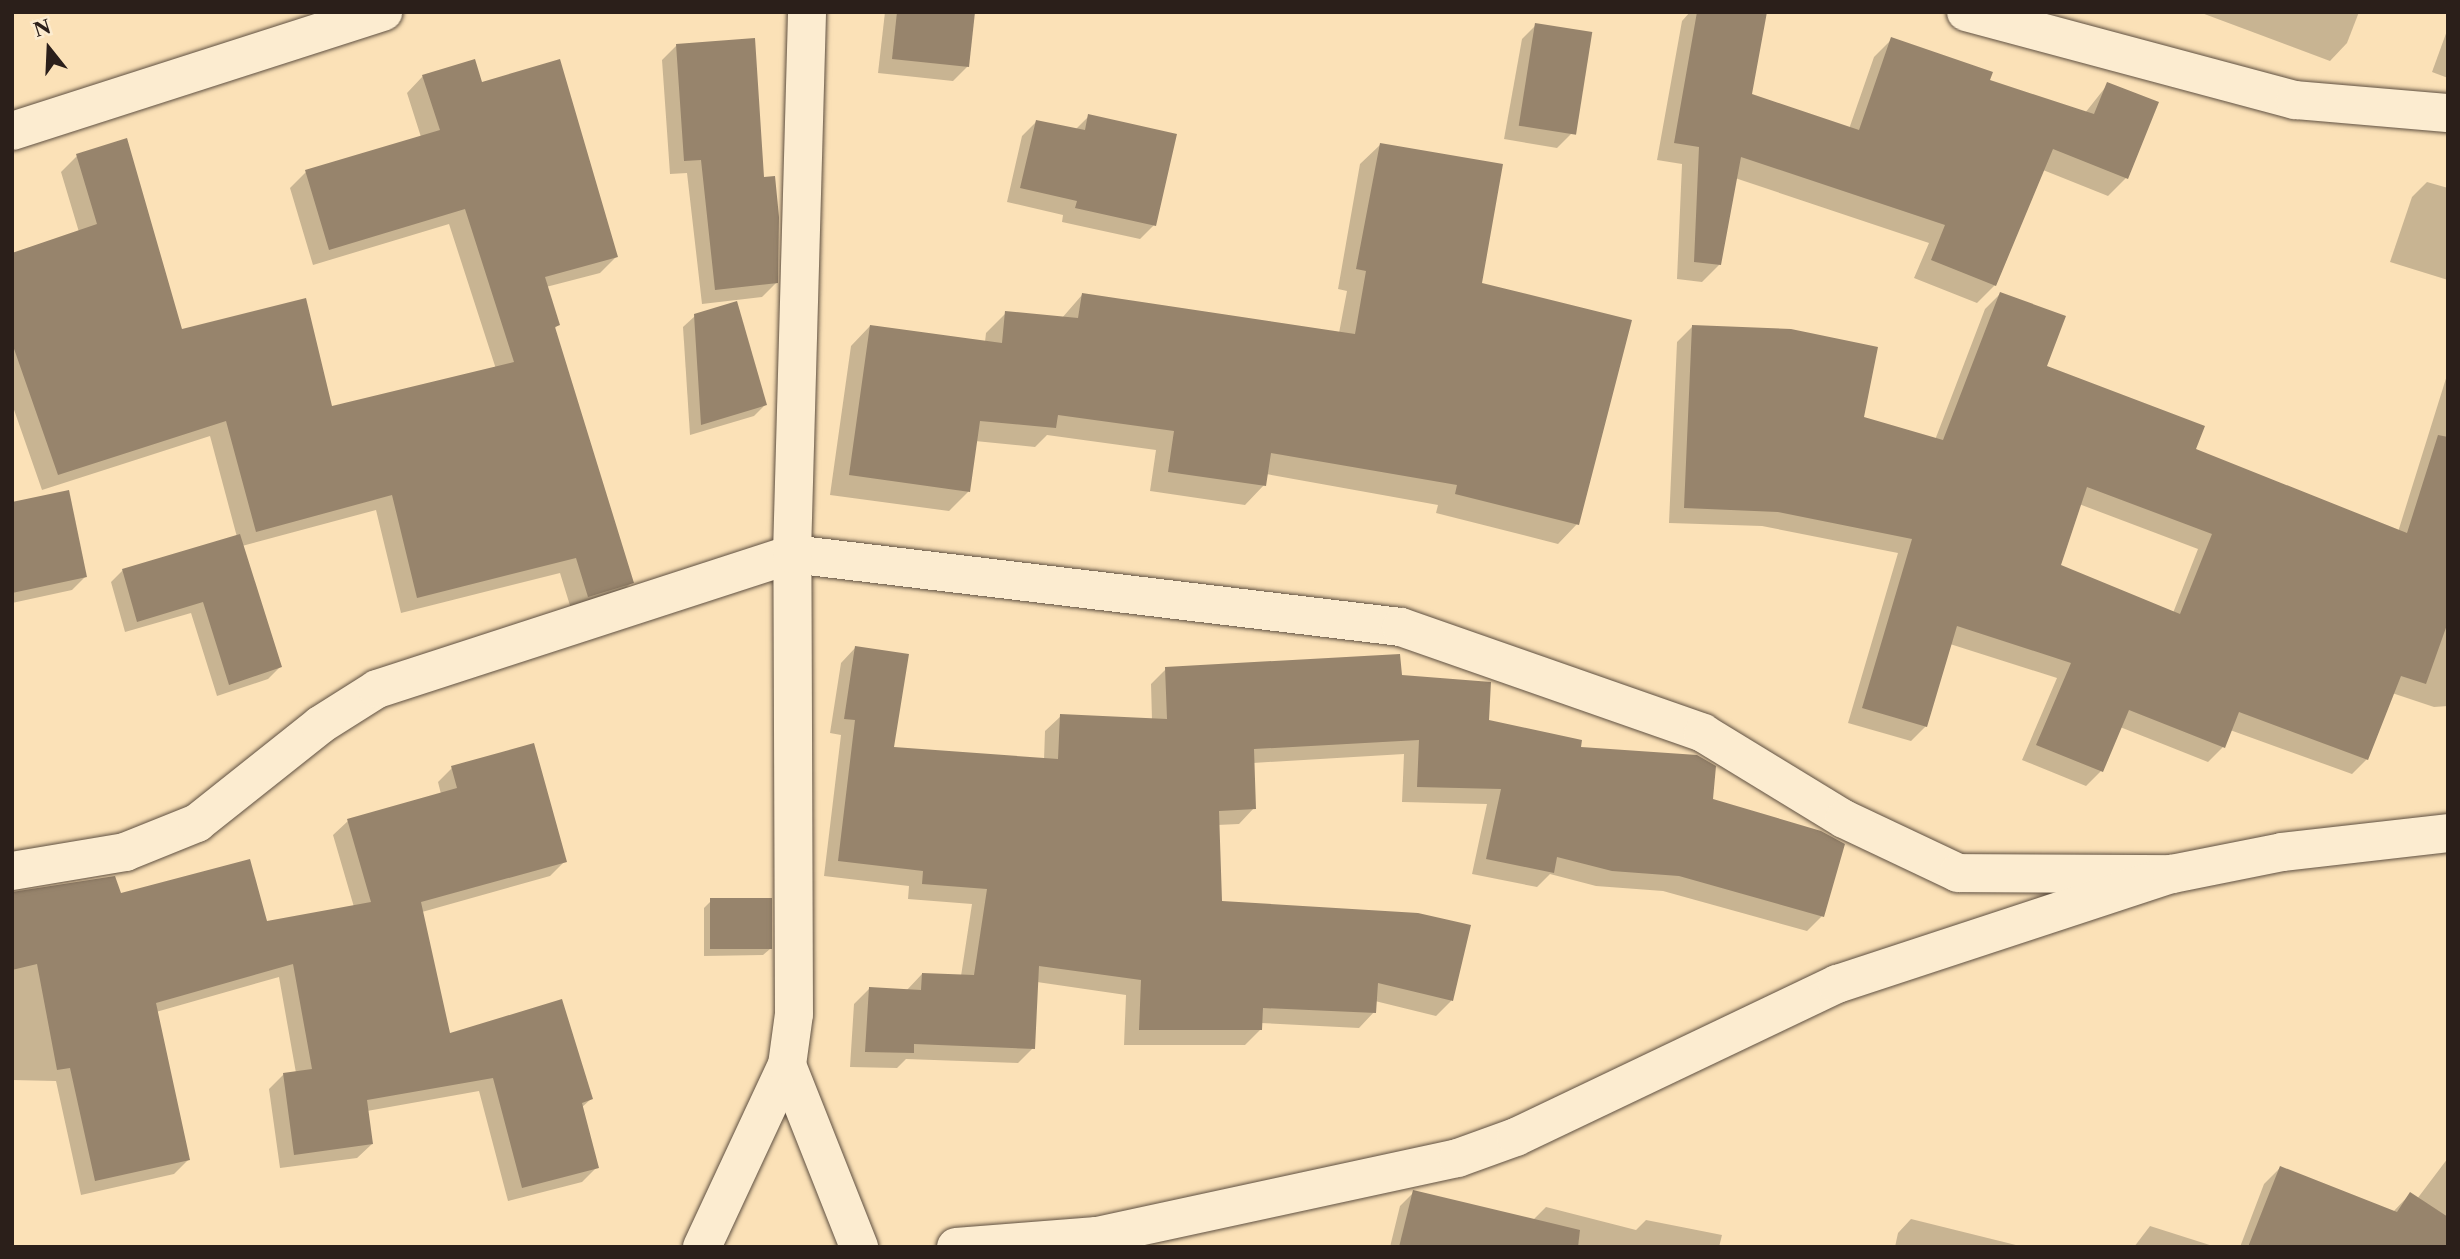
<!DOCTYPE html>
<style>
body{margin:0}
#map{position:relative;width:2460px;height:1259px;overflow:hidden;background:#fbe1b7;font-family:"Libre Caslon Text",serif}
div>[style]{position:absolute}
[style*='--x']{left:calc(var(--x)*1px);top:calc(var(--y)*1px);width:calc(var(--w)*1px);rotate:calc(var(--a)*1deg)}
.shadow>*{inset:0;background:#0003}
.building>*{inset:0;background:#97846c;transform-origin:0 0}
.roads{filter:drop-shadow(0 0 2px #5f5041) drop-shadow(0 0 2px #5f5041)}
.minor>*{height:38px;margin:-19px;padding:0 19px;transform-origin:19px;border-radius:19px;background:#fcecd0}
.tertiary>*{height:38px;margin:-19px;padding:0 19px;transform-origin:19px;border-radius:19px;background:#fcecd0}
span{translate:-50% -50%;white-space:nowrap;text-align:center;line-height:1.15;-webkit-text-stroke:5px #fcecd0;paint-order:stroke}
.frame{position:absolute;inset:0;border:14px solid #2b1f1a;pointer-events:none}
.north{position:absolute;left:14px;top:14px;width:70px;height:70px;-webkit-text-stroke:5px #fcecd0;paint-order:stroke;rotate:342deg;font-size:19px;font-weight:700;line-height:28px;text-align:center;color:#2b1f1a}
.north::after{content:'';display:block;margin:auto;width:24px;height:32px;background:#2b1f1a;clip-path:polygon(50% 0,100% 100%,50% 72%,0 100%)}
</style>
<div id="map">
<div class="shadow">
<i style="clip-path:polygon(885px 12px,973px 12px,967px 67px,953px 81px,878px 73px)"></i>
<i style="clip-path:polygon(1690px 12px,1752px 12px,1750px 95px,1849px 129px,1874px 57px,1892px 39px,1988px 81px,2085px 113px,2108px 84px,2126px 178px,2108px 196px,2043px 170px,1995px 285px,1977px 303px,1914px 278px,1929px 243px,1735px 178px,1720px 264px,1702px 282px,1677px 279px,1682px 164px,1657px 160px,1682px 21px)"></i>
<i style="clip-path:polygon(2199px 12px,2359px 12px,2347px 43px,2330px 61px)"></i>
<i style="clip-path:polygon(1536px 25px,1571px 134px,1557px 148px,1504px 139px,1522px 39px)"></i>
<i style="clip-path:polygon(2448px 28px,2448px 78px,2432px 72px)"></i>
<i style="clip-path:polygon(677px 45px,762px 179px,776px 283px,762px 297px,702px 304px,687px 173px,670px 174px,662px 60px)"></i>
<i style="clip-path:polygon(423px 76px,481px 84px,616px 257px,600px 273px,546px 287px,558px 325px,554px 329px,632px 582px,616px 598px,572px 612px,560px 573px,401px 613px,376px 510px,242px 546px,280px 667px,268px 679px,217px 696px,191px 613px,125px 632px,111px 582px,123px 570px,237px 537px,210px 436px,42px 490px,12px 404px,12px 255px,79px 232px,61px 172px,77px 156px,181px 331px,331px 408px,496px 369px,449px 224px,313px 265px,290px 188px,306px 172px,421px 137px,407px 93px)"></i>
<i style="clip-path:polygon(1089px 116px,1154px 225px,1140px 239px,1062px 222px,1063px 215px,1007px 202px,1022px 136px,1036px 122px,1075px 130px)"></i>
<i style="clip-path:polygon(1380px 145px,1480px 284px,1577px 524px,1558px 544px,1436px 513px,1438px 505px,1266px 474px,1264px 485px,1245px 505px,1150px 491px,1156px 450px,1047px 435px,1035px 447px,975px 441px,968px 492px,949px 511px,830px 495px,851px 346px,870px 326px,985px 342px,986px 333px,1006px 313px,1062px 318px,1082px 295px,1339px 333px,1347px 291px,1338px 289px,1360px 164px)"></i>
<i style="clip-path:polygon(2427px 182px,2448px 188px,2448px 280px,2390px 262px,2412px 197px)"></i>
<i style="clip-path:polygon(evenodd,2000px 294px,2044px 367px,2193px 450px,2398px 532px,2448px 372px,2448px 706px,2434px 707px,2392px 693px,2367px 759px,2352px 774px,2230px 730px,2223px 747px,2208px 762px,2120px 727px,2101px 771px,2086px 786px,2022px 760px,2057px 678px,1950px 644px,1926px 726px,1911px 741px,1848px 723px,1898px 553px,1762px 526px,1669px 523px,1677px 342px,1692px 327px,1862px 419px,1935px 440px,1985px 309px,2000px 294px,2079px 504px,2198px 549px,2173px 613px,2059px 566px,2079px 504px)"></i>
<i style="clip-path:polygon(695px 316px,765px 405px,754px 416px,690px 435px,683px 327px)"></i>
<i style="clip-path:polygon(12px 504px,86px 576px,72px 590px,12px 603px)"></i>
<i style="clip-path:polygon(856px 647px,892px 748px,1044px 760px,1045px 731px,1061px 716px,1152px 720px,1151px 684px,1166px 669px,1400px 677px,1488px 722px,1579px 748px,1711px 800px,1822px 916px,1807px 931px,1663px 891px,1596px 886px,1550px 874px,1537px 887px,1472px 874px,1487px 804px,1402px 802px,1404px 754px,1253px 763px,1254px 808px,1239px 824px,1217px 825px,1220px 903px,1469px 926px,1451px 1001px,1436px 1016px,1375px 1001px,1374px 1012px,1359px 1028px,1261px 1023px,1261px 1029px,1245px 1045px,1124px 1045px,1126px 995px,1037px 982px,1033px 1048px,1018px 1063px,906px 1059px,897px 1068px,850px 1067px,854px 1004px,869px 989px,906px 991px,922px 974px,961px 976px,972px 904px,908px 899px,909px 886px,824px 876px,841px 735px,830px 733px,841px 663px)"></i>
<i style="clip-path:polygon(452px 768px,565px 861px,550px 876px,422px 912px,449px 1035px,591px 1099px,581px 1108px,597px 1167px,582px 1182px,508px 1201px,479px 1091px,367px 1111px,372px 1144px,357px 1158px,280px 1168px,269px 1089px,284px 1074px,296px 1073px,279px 977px,156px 1012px,189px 1159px,174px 1174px,81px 1195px,56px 1081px,12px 1080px,12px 894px,120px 895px,266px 923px,354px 907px,333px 835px,348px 821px,441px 794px,438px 782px)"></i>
<i style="clip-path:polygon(711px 901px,770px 949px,763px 955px,704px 956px,704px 908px)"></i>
<i style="clip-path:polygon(2448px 1158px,2448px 1247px,2240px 1247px,2264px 1184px,2280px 1168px,2393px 1212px,2410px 1194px,2417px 1199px)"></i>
<i style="clip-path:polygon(1414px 1192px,1533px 1220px,1546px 1207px,1636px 1230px,1646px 1220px,1722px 1235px,1719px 1247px,1390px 1247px,1400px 1206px)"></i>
<i style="clip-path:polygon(1911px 1219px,2024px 1247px,1895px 1247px,1898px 1233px)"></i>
<i style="clip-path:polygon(2150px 1226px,2216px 1247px,2134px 1247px)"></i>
</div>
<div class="building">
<i style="clip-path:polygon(897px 12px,975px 12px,969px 67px,892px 59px)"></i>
<i style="clip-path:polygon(1697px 12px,1767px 12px,1752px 94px,1859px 130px,1891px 37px,1993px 72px,1990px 80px,2094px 114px,2107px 82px,2159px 102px,2128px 179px,2053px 149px,1996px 286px,1931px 260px,1945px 225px,1741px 157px,1721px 265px,1694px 262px,1699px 147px,1674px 143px)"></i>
<i style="left:1535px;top:23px;width:58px;height:104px;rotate:9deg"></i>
<i style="clip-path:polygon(755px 38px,764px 177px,775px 176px,779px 217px,778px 283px,715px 290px,701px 160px,684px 161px,676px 44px)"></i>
<i style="clip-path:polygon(475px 59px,482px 82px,560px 59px,618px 257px,545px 277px,560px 325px,555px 327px,634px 583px,588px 597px,576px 558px,417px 598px,392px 495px,256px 532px,226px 421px,58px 475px,12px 343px,12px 253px,97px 224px,76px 154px,127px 138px,182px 329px,306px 298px,332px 406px,514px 362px,465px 209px,329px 250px,305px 170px,440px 130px,422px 75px)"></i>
<i style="clip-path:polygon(1088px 114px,1177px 134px,1156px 226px,1075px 208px,1077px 201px,1020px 188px,1036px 120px,1085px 130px)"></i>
<i style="clip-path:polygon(1380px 143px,1503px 164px,1482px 283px,1632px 320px,1579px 525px,1455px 494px,1457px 485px,1271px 453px,1266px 486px,1168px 472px,1174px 431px,1058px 415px,1056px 428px,980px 421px,970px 492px,849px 475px,870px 325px,1002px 343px,1005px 311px,1078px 318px,1082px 293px,1355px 334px,1366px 271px,1356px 269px)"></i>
<i style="clip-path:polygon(evenodd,2000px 292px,2066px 316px,2047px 366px,2205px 426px,2196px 449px,2407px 533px,2438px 435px,2448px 437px,2448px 622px,2426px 684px,2401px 676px,2368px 760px,2239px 712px,2225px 748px,2129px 710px,2103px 772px,2036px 745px,2071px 663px,1957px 626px,1927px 727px,1862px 708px,1912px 539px,1778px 512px,1684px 508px,1692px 325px,1791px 329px,1878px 347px,1864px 417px,1943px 440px,2000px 292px,2087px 487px,2212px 534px,2180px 614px,2061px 565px,2087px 487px)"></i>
<i style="clip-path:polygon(737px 301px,767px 405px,701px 425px,694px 314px)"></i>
<i style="clip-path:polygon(69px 490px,87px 577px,12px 593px,12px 502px)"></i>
<i style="clip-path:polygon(240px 534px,282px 667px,229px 685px,203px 602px,137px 622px,122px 569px)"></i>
<i style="clip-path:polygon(855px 646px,909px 654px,894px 747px,1058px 759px,1060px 714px,1167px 719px,1165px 667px,1400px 654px,1402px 675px,1491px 682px,1489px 720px,1582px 740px,1581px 747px,1697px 755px,1716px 766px,1713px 799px,1821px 831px,1845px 844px,1824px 917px,1679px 876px,1612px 871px,1557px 857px,1554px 873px,1486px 859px,1501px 789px,1417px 787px,1419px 740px,1254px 749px,1256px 809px,1219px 811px,1222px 901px,1418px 913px,1471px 925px,1453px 1001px,1378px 983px,1376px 1013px,1263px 1008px,1262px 1030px,1139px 1030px,1141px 980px,1039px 966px,1035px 1049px,914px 1044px,914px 1053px,865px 1052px,869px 987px,921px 990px,922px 973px,974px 975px,987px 889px,922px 884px,923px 871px,838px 861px,855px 720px,844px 719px)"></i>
<i style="clip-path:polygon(534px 743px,567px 862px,421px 902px,450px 1033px,562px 999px,593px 1099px,582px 1103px,599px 1168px,522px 1188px,493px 1078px,367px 1100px,373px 1144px,294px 1155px,283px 1073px,312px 1069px,293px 964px,156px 1003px,190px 1160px,95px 1181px,70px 1068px,57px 1070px,37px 964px,12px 970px,12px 892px,115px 876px,121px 893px,250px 859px,267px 921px,371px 902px,347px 819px,457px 788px,451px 766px)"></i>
<i style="left:772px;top:898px;width:51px;height:62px;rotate:90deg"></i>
<i style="clip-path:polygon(2280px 1166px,2397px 1212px,2410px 1192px,2448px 1217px,2448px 1247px,2248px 1247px)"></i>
<i style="clip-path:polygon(1413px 1190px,1580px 1230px,1578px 1247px,1399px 1247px)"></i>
</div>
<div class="roads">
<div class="minor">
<i style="--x:12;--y:871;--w:115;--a:-9.5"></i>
<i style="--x:125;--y:852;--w:78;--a:-21.9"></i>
<i style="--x:197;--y:823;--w:157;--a:-38.5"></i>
<i style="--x:320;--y:725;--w:67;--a:-32.3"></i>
<i style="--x:377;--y:689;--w:436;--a:-18"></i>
<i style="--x:792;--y:554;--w:613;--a:6.84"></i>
<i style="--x:1401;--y:627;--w:320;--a:19.3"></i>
<i style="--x:1703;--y:733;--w:165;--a:31.4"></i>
<i style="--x:1844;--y:819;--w:126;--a:25.3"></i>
<i style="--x:1958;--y:873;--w:214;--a:0.3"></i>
<i style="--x:787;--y:1065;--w:196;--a:68.4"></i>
<i style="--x:1097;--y:1236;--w:369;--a:-12.2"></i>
<i style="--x:1458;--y:1158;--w:62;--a:-19.9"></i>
<i style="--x:1516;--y:1137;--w:356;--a:-25.5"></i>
<i style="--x:1837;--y:984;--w:353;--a:-18.2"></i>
<i style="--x:2172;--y:874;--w:112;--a:-11.3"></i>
<i style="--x:2282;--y:852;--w:167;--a:-6.5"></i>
<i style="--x:702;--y:1247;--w:201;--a:-65"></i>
<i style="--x:787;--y:1065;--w:51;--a:-82.2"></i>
<i style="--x:794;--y:1014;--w:460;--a:-90.2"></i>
<i style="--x:792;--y:554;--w:542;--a:-88.41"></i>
<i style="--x:956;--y:1247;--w:141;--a:-4.5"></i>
<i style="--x:1097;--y:1236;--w:25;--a:21"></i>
</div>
<div class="tertiary">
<i style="--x:1966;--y:12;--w:341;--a:15"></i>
<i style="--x:2295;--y:100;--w:154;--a:4.9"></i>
<i style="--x:12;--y:131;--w:390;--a:-17.8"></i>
</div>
</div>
<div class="frame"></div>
<div class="north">N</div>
</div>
